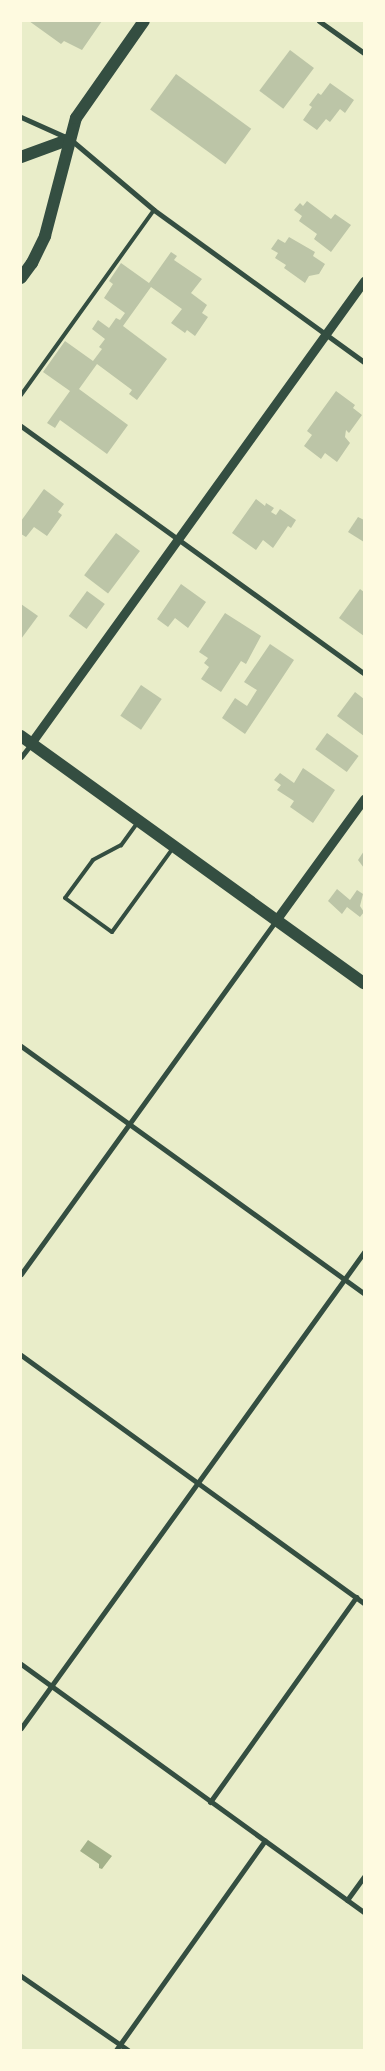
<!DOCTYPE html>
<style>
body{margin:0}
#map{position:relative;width:385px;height:2071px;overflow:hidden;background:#e9edc9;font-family:Merriweather,serif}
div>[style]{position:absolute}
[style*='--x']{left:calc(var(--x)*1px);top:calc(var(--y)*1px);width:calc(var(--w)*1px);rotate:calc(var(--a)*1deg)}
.water>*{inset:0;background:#a3b18a}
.building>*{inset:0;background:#bcc5a7;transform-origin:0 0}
.service>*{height:4px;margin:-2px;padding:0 2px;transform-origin:2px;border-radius:2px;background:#344e41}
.minor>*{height:5px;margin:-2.5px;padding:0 2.5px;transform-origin:2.5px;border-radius:2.5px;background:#344e41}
.tertiary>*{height:9px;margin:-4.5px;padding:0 4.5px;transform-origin:4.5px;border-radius:4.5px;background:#344e41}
.primary>*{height:12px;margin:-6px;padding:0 6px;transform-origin:6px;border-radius:6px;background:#344e41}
span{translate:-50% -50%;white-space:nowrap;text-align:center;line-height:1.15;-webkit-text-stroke:5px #fefae0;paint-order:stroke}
.frame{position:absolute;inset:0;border:22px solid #fefae0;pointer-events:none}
</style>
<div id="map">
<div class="water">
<i style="clip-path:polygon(88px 1840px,112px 1856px,102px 1869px,99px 1868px,99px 1864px,80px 1851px)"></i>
</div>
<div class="building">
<i style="clip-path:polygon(29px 21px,102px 21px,82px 50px,64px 41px,61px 44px)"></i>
<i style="left:290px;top:50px;width:30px;height:51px;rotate:37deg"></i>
<i style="left:176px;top:74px;width:93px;height:44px;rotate:36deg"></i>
<i style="clip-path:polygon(330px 83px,354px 100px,345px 113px,340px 109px,330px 122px,326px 119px,317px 130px,303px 120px,312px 107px,309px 105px,318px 93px,321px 95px)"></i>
<i style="clip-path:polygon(307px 201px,331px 219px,335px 214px,351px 225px,331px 252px,314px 239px,317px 234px,299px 221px,302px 216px,294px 210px,300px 203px,303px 206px)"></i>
<i style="clip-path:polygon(289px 237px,315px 252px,313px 256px,325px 264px,319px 274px,309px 276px,305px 283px,284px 268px,286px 265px,275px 258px,278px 253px,271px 249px,278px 239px,285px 243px)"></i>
<i style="clip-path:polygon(171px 252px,177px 256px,174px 260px,202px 279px,191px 293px,207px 305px,202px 313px,208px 317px,195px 336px,187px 330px,185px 333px,171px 323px,182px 309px,151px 287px,123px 326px,167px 359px,137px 400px,129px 394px,132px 390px,97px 364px,79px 389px,128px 425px,107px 454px,60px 420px,55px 428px,47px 423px,70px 391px,43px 372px,65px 341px,93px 361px,102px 349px,99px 347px,105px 339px,92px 329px,98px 320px,109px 328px,116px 318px,120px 320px,125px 313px,104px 298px,113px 284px,109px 281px,121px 263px,149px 283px)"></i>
<i style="clip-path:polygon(336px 391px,355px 405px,353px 408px,362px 415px,349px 433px,346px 430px,345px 437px,350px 443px,337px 462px,325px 453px,321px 459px,304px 446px,312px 435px,307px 431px)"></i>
<i style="clip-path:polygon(44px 489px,64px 504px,58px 512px,62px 515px,47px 536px,34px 527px,26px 537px,21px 534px,21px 521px)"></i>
<i style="clip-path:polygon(256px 499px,265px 506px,266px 503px,274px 508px,271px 512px,276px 515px,280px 509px,296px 520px,291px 528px,288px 526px,273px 548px,263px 540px,256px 550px,232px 533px)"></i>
<i style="clip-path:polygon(358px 517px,364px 520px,364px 542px,348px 532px)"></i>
<i style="left:116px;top:533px;width:30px;height:53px;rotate:37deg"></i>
<i style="clip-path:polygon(181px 584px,206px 602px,188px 628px,175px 618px,168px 627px,157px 619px)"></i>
<i style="clip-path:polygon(360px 589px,364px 592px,364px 636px,339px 618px)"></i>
<i style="left:87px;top:591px;width:22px;height:31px;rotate:36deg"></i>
<i style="clip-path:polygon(21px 604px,38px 616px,21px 639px)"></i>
<i style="clip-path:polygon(225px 613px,261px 636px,246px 664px,241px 661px,221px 692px,201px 679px,209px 667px,204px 663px,208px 658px,199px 652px)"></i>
<i style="clip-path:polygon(270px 644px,294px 660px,245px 734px,222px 718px,235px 698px,247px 706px,257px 690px,244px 682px)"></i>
<i style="left:141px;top:685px;width:25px;height:37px;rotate:34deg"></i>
<i style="clip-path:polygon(355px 692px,364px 699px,364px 736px,337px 716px)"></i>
<i style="left:327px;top:733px;width:39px;height:20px;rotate:36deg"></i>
<i style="clip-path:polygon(303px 768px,335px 790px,313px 823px,290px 807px,294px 801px,277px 790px,281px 785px,274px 780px,280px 773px,294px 783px)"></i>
<i style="clip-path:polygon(364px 851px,364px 868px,358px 860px)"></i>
<i style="clip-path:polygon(337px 889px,350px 900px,357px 890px,363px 894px,360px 906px,364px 912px,360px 917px,347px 907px,342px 914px,328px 901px)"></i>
</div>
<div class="service">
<i style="--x:21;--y:395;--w:228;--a:-54.3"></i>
<i style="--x:138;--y:822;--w:29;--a:126"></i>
<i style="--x:121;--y:845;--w:32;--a:152"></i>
<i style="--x:93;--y:860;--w:47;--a:126.4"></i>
<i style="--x:65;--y:898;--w:58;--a:35.9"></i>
<i style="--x:112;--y:932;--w:104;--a:-54"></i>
</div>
<div class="minor">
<i style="--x:319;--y:21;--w:55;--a:35.4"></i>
<i style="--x:21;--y:117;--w:54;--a:24.2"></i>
<i style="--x:70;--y:139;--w:110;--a:40.2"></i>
<i style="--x:154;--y:210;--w:259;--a:35.9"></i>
<i style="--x:21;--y:426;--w:423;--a:35.8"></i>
<i style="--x:21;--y:757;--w:16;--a:-52"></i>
<i style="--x:21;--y:1046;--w:423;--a:35.8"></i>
<i style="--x:21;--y:1274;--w:436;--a:-54.2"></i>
<i style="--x:21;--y:1355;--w:423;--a:35.9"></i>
<i style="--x:21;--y:1664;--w:423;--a:35.9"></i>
<i style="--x:21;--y:1728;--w:587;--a:-54.22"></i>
<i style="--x:210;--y:1802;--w:252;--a:-54.5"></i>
<i style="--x:347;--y:1900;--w:29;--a:-54"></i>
<i style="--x:21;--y:1976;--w:130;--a:34.7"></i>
<i style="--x:116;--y:2050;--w:257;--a:-54.6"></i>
</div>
<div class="tertiary">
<i style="--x:31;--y:743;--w:570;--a:-54.22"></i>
<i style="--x:276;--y:920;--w:150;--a:-54"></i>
</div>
<div class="primary">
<i style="--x:21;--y:157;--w:52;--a:-20.2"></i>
<i style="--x:21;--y:278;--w:19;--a:-54"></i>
<i style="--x:32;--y:263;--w:30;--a:-64"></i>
<i style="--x:45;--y:236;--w:122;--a:-75.3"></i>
<i style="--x:76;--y:118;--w:118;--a:-55"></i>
<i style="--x:21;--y:736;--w:423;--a:35.8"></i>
</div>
<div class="frame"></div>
</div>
